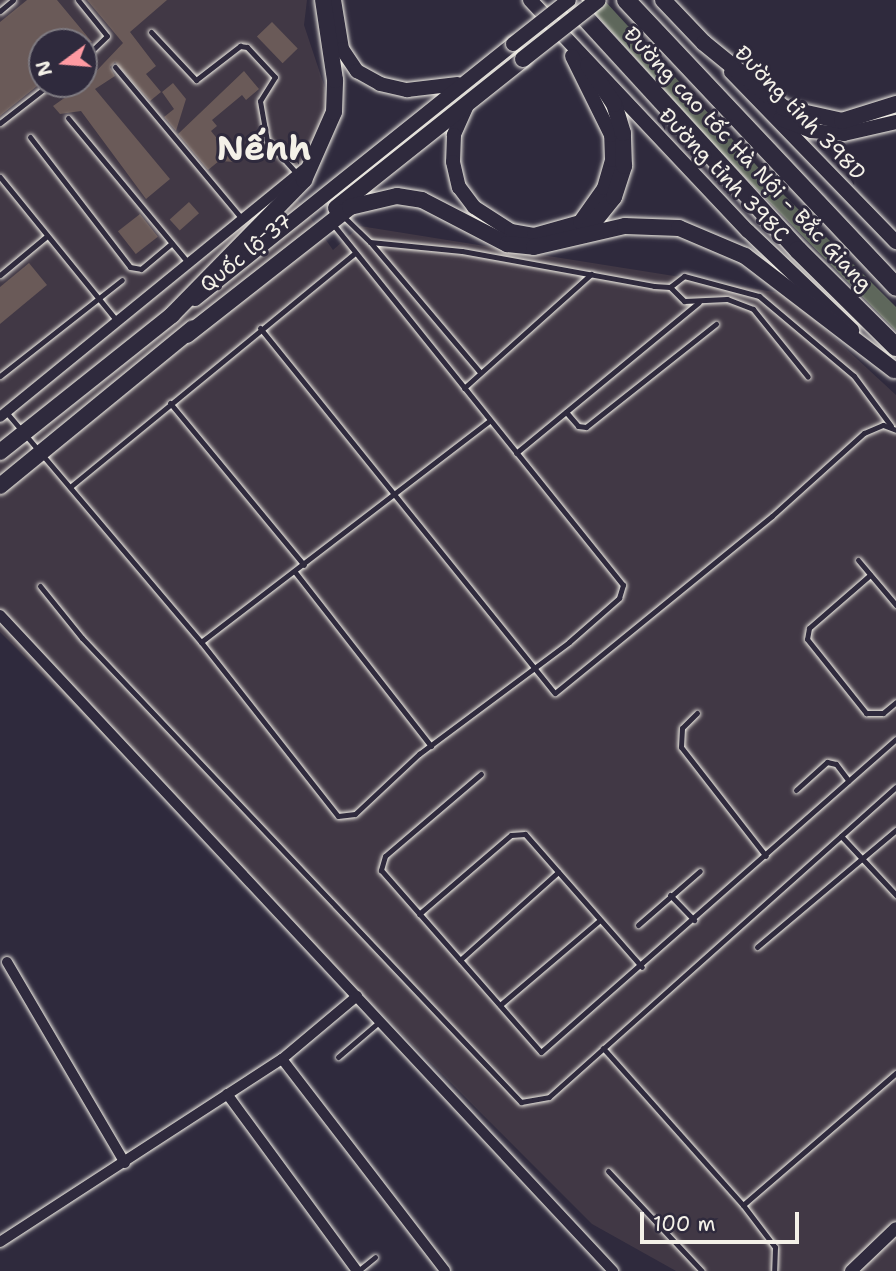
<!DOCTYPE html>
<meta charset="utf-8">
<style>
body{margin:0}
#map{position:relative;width:896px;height:1271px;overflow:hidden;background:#2f2a3d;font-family:"Shantell Sans",sans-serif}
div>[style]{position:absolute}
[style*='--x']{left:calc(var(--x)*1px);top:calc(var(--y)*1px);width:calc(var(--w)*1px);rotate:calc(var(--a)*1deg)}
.built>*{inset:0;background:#413845}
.green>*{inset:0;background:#5e675b}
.building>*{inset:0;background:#6a5a58;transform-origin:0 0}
.roads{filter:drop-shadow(0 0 2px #f4f1e8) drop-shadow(0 0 2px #f4f1e8)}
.service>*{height:5px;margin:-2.5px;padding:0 2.5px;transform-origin:2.5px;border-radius:2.5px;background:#2f2a3d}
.minor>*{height:10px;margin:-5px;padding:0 5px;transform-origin:5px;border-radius:5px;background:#2f2a3d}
.tertiary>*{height:12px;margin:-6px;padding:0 6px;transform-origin:6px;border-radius:6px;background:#2f2a3d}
.secondary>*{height:14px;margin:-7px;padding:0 7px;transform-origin:7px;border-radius:7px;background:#2f2a3d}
.trunk>*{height:16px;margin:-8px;padding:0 8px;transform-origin:8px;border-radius:8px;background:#2f2a3d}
.motorway>*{height:18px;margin:-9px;padding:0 9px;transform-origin:9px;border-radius:9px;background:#2f2a3d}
.bridges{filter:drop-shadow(0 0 2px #f4f1e8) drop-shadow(0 0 2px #f4f1e8)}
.secondary-bridge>*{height:14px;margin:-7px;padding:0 7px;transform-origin:7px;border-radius:7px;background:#2f2a3d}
.trunk-bridge>*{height:16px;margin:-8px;padding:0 8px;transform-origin:8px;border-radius:8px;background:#2f2a3d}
span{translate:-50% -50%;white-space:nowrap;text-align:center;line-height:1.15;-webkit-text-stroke:6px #2f2a3d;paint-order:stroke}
.street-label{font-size:21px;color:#f4f1e8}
.town-label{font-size:35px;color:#f4f1e8;font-weight:700}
.north{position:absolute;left:28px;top:28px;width:70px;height:70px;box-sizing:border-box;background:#2f2a3d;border:2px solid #7e7a81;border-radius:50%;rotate:254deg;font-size:19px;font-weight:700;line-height:28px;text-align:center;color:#f4f1e8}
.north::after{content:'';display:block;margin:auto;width:24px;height:32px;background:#ff9aa2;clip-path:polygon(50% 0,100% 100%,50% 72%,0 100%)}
.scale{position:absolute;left:640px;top:1212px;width:159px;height:32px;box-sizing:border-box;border:4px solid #f4f1e8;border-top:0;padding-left:9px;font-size:21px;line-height:24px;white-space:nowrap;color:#f4f1e8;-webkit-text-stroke:5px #2f2a3d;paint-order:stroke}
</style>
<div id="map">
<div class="built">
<i style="clip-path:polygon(evenodd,0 0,307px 0,304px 25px,325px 88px,330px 122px,291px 190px,333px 250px,360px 226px,787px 294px,896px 395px,896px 1271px,676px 1271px,592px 1224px,0 632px,0 0,42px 42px,84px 42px,84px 84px,42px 84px,42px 42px)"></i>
</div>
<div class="green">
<i style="clip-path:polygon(583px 0,604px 0,780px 191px,896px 307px,896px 331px,722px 154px)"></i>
</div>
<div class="building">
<i style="clip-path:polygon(27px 0,57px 0,92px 42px,42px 42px,42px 82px,0 116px,0 22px)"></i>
<i style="clip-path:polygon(87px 0,167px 0,130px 32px,156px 66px,146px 74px,161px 92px,150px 101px,115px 62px,110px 67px,115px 76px,95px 89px,170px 179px,146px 199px,81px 111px,60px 114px,53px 106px,84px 84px,123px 43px)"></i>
<i style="left:272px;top:22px;width:37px;height:21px;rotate:46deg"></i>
<i style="clip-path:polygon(244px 71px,259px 89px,246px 100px,242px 95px,212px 120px,217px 126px,211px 131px,236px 162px,219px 161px,208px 170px,178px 134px)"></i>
<i style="clip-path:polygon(173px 83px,186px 99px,176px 131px,164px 117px,174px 109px,162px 92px)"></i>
<i style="left:189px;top:202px;width:15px;height:26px;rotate:48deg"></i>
<i style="left:140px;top:214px;width:29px;height:28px;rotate:52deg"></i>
<i style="clip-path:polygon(29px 263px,47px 285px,0 324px,0 287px)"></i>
</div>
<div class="roads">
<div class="service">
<i style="--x:78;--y:0;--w:46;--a:51.1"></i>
<i style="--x:107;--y:36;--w:32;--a:136"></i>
<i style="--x:0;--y:11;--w:17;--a:-40"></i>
<i style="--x:151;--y:32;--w:66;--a:46.8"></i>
<i style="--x:196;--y:80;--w:56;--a:-37.7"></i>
<i style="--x:240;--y:46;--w:7;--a:8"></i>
<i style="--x:247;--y:47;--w:41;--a:47"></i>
<i style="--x:275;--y:77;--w:28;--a:122"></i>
<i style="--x:260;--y:101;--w:40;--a:80"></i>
<i style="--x:267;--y:140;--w:47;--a:48.5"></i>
<i style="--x:115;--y:67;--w:199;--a:50.1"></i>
<i style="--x:68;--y:118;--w:190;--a:50.3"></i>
<i style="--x:0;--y:123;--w:63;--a:-38"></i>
<i style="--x:30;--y:137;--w:164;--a:52.4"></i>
<i style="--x:130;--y:267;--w:11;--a:10"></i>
<i style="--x:141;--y:269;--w:40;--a:-40"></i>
<i style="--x:0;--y:177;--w:186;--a:50.9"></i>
<i style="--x:343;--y:216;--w:37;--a:44"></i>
<i style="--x:370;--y:242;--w:92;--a:5.6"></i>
<i style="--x:462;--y:251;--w:195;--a:10.3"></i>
<i style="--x:654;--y:286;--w:16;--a:4"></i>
<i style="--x:670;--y:287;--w:18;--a:-38"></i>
<i style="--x:684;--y:276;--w:78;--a:14.9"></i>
<i style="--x:759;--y:296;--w:124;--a:40.1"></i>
<i style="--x:854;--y:376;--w:62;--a:53.5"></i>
<i style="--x:370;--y:242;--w:170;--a:49.8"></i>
<i style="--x:0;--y:275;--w:61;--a:-39.7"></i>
<i style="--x:670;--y:287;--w:20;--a:45"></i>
<i style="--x:684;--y:301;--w:43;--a:-2.7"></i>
<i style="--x:727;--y:299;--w:28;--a:21"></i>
<i style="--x:753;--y:309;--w:87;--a:51"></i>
<i style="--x:260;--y:328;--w:469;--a:51.1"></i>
<i style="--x:555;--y:693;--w:280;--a:-39.2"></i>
<i style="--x:772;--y:516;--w:124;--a:-42.1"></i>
<i style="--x:864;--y:433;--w:21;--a:-23"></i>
<i style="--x:883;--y:425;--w:14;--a:21"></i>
<i style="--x:0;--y:376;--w:155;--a:-38.2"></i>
<i style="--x:464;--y:388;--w:171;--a:-41.9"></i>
<i style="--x:170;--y:403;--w:210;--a:50.4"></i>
<i style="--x:6;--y:412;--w:302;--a:49.7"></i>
<i style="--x:201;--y:642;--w:221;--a:51.8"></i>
<i style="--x:338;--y:816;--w:17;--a:-7"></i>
<i style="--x:355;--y:814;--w:88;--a:-43.2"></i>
<i style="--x:419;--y:754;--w:187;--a:-36.7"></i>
<i style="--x:569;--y:642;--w:67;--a:-41.3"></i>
<i style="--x:619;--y:598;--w:14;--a:-73"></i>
<i style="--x:623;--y:585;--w:463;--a:-128.8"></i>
<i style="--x:566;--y:412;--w:18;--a:49"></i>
<i style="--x:578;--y:426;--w:8;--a:7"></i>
<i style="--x:586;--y:427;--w:166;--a:-38.4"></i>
<i style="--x:516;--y:453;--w:237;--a:-39.5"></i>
<i style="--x:70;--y:487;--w:369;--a:-39.4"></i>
<i style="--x:858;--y:560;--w:59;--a:49.8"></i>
<i style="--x:295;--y:572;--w:221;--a:52"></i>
<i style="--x:870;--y:575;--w:81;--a:139"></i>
<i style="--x:809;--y:628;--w:11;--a:100"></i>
<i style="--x:807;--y:639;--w:95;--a:51.4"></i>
<i style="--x:866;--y:713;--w:17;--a:0"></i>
<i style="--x:883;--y:713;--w:17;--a:-40"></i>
<i style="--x:40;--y:586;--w:67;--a:51.1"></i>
<i style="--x:82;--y:638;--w:639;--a:46.59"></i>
<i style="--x:521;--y:1102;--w:28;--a:-10"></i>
<i style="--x:549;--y:1097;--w:465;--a:-41.8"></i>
<i style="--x:201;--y:642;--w:364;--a:-37.5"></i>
<i style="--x:697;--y:713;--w:21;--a:135"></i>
<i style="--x:682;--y:728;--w:19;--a:93"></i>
<i style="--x:681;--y:747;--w:138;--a:52.1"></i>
<i style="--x:481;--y:774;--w:126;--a:139.5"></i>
<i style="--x:385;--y:856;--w:15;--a:106"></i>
<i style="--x:381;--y:870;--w:242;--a:48.7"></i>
<i style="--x:541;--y:1052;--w:473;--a:-41.4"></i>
<i style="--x:796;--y:790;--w:42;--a:-42.1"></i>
<i style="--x:827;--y:762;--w:9;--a:13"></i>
<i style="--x:836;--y:764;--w:21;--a:53"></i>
<i style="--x:841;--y:836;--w:81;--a:47"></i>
<i style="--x:670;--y:895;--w:35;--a:46"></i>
<i style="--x:419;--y:914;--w:121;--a:-40.7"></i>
<i style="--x:511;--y:835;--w:14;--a:-4"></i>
<i style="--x:525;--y:834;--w:177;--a:48.7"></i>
<i style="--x:638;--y:925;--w:82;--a:-41.1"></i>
<i style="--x:757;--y:947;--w:182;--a:-40.1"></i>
<i style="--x:460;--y:960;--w:132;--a:-41.9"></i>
<i style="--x:500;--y:1005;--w:131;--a:-40.4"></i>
<i style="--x:603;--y:1048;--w:210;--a:48.3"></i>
<i style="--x:743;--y:1205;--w:53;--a:52.7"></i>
<i style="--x:775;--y:1247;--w:24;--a:92"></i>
<i style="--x:338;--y:1057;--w:54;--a:-40.5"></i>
<i style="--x:608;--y:1171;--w:137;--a:46.8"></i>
<i style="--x:743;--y:1205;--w:202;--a:-40.8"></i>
<i style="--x:358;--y:1271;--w:22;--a:-39"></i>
</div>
<div class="minor">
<i style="--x:0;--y:417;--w:395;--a:-39.2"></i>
<i style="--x:0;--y:615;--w:898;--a:46.94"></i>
<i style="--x:7;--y:962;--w:233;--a:59.6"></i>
<i style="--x:282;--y:1059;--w:267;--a:52.4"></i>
<i style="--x:227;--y:1094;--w:220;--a:53.7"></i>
<i style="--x:0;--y:1242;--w:336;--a:-33"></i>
<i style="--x:282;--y:1059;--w:98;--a:-40"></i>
</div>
<div class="tertiary">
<i style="--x:851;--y:1271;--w:62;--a:-43.7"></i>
</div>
<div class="secondary">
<i style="--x:334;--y:0;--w:50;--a:80.7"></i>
<i style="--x:342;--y:49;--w:27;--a:56"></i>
<i style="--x:357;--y:71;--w:26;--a:29"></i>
<i style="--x:380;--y:84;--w:28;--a:13"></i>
<i style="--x:407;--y:90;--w:51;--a:-6.7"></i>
<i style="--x:530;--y:0;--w:318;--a:46.7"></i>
<i style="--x:748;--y:231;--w:144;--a:43.6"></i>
<i style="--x:731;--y:72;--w:237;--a:45.9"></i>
<i style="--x:468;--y:103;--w:35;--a:114"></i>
<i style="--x:454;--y:135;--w:27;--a:92"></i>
<i style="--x:453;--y:162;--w:26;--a:77"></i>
<i style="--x:459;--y:187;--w:25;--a:53"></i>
<i style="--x:474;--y:207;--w:44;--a:33"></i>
<i style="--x:511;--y:231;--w:23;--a:10"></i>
<i style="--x:534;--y:235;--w:48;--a:-15.8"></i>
<i style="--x:580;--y:222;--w:42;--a:-54.8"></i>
<i style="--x:604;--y:188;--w:29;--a:-74"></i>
<i style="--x:612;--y:160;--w:25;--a:-92"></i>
<i style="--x:611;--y:135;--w:88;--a:-116.3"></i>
<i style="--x:780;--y:119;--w:33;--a:21"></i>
<i style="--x:811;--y:131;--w:33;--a:5"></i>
<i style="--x:844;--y:134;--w:53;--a:-13"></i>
<i style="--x:195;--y:299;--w:408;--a:-38.7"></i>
</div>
<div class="trunk">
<i style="--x:663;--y:0;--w:59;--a:46.4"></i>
<i style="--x:704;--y:43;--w:103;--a:39.1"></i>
<i style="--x:784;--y:108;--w:59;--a:12.6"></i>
<i style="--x:842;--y:121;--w:57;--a:-17.5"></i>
<i style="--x:336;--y:208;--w:239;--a:-38.5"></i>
<i style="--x:585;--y:233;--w:46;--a:-51.1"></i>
<i style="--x:614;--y:197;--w:33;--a:-72"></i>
<i style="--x:624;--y:166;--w:33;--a:-92"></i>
<i style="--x:623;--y:133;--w:30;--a:-107"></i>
<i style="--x:614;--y:104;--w:47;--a:-123.7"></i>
<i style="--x:187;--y:335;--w:207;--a:-38.1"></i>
<i style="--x:350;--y:207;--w:48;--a:-13.2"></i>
<i style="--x:397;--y:196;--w:25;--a:9"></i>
<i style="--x:422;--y:200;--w:96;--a:27.4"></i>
<i style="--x:507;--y:244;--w:27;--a:6"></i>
<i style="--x:534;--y:247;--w:93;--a:-13"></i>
<i style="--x:625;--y:226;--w:54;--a:2.1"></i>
<i style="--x:679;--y:228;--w:72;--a:23"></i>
<i style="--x:745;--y:256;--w:188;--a:37.4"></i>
<i style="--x:0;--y:452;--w:220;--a:-38.5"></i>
<i style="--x:172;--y:315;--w:189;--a:-45.6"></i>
<i style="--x:304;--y:180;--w:74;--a:-66.2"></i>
<i style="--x:334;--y:112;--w:32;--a:-88"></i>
<i style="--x:335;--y:80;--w:81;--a:-98.5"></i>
<i style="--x:0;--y:486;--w:249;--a:-39.3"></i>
</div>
<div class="motorway">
<i style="--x:569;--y:0;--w:339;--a:47.5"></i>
<i style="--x:798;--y:250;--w:138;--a:44.7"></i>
<i style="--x:626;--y:0;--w:394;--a:46.7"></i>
</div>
</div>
<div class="bridges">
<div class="secondary-bridge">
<i style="--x:513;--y:44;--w:71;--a:-38.2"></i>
</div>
<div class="trunk-bridge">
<i style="--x:523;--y:59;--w:95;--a:-38.2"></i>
</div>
</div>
<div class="street-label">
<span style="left:800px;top:113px;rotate:46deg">Đường tỉnh 398D</span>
<span style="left:748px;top:159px;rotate:47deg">Đường cao tốc Hà Nội - Bắc Giang</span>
<span style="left:724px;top:175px;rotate:46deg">Đường tỉnh 398C</span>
<span style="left:246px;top:253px;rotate:-39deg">Quốc lộ 37</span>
</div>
<div class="town-label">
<span style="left:264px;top:148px">Nếnh</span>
</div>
<div class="north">N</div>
<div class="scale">100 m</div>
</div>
